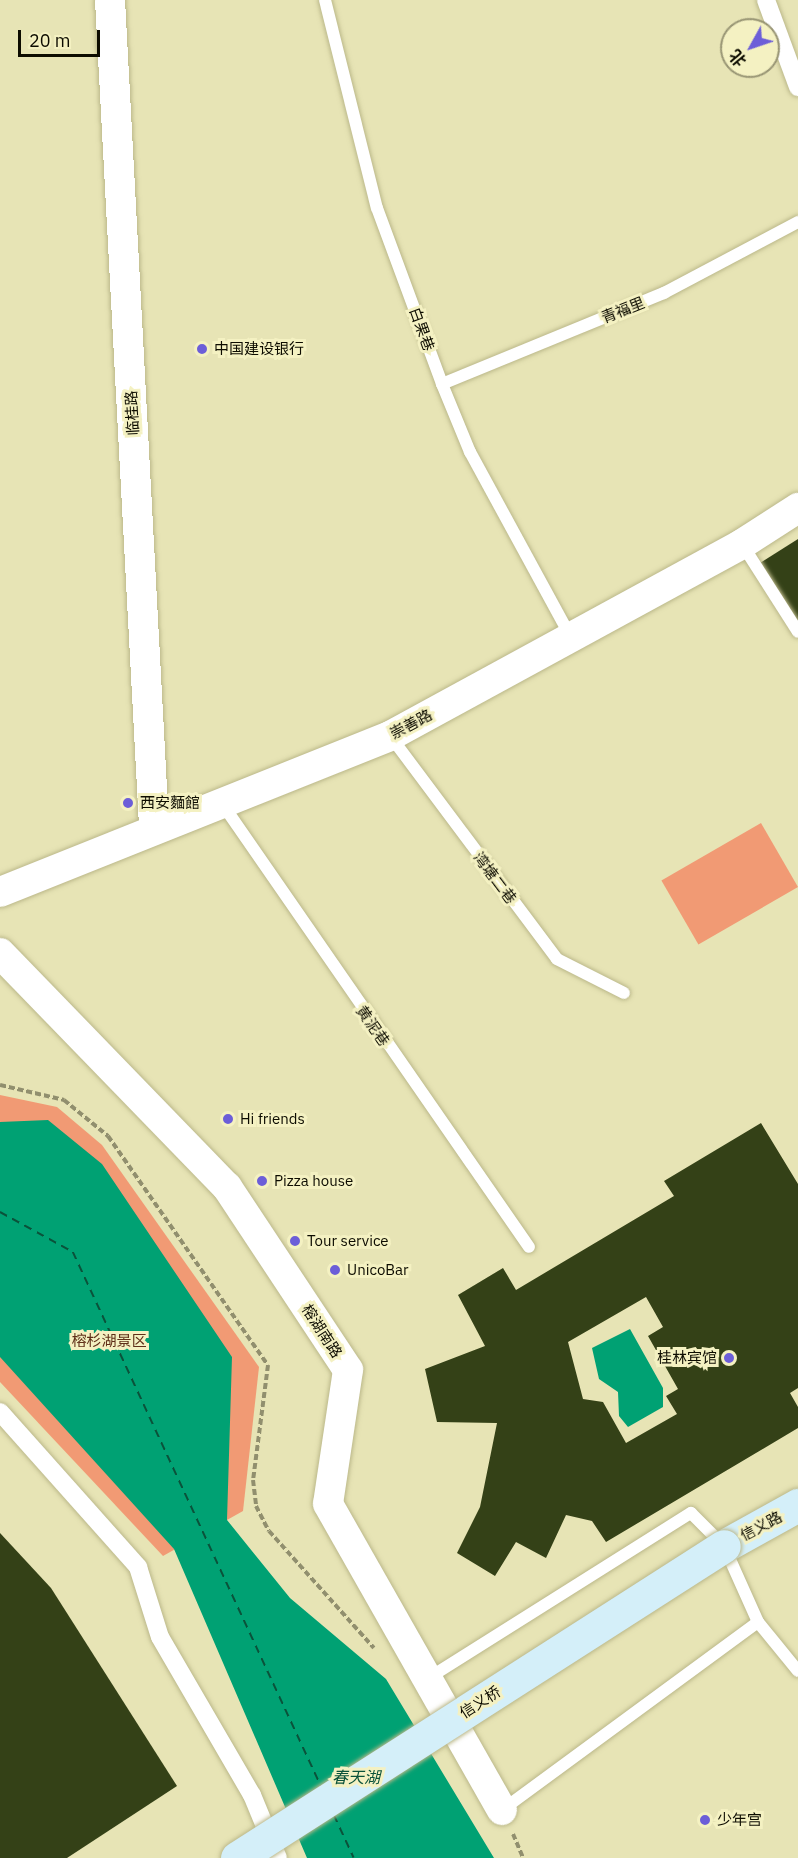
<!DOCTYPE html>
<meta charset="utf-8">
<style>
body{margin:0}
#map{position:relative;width:798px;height:1858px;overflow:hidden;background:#e7e4b5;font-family:"IBM Plex Sans","Noto Sans SC",sans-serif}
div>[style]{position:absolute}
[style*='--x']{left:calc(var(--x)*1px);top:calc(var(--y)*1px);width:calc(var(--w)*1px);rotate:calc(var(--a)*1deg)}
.green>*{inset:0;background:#f19a74;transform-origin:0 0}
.water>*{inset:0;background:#00a173}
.ferry>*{height:1.5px;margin-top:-0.75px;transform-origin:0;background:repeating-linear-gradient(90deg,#0a523a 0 8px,transparent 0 14px)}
.building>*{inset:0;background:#344117}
.path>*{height:4px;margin-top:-2px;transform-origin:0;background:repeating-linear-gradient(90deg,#918f6e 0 6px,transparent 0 9px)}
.roads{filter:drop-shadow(0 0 2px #bbb88a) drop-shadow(0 0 2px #bbb88a)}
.service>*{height:12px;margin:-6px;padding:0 6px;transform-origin:6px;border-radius:6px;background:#fff}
.pedestrian>*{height:18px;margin:-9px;padding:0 9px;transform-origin:9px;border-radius:9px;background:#fff}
.tertiary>*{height:30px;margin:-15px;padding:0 15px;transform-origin:15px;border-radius:15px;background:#fff}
.secondary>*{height:33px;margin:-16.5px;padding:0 16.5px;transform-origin:16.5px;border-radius:16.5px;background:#d4eff9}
.bridges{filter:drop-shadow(0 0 2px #bbb88a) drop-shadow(0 0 2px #bbb88a)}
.secondary-bridge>*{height:33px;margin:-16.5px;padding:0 16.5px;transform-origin:16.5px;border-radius:16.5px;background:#d4eff9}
.dots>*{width:16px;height:16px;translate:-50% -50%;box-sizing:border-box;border:3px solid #f4f1c2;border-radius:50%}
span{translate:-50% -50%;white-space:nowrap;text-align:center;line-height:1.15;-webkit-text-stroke:6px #f4f1c2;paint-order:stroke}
.street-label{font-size:15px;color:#0d0c00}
.poi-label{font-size:15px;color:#0d0c00}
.left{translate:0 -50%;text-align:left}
.right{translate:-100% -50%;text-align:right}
.park-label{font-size:15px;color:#5f2f18}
.water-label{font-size:16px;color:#0a523a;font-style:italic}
.north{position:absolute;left:720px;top:18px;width:60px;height:60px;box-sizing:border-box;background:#f4f1c2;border:2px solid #989574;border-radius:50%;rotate:230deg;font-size:16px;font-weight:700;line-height:24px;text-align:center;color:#0d0c00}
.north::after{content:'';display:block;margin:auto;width:21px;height:27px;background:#6c5ed8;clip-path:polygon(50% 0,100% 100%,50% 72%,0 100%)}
.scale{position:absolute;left:18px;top:30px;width:82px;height:27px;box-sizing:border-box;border:3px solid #0d0c00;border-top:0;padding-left:8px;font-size:18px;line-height:21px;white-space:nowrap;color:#0d0c00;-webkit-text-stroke:4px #f4f1c2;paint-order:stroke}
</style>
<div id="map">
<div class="green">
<i style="left:761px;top:823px;width:74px;height:115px;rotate:60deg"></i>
<i style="clip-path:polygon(0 1095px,57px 1107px,102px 1145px,259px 1367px,243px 1511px,163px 1556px,0 1382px)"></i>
</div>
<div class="water">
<i style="clip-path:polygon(48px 1120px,102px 1164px,232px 1357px,227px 1520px,290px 1598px,386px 1679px,494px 1858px,307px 1858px,174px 1549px,0 1357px,0 1122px)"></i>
<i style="clip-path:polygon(630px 1329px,663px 1388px,663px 1407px,628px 1427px,619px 1416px,618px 1392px,599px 1379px,592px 1348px)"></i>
</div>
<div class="ferry">
<i style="--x:0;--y:1212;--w:83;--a:28.7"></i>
<i style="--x:73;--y:1252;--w:589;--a:65.09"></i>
<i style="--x:334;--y:1815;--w:47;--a:65.1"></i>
</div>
<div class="building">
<i style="clip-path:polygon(798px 539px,798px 624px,760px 563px)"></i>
<i style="clip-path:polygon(evenodd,761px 1123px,798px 1184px,798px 1388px,790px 1393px,798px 1407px,798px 1428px,606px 1542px,592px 1521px,566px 1515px,546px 1558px,516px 1542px,495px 1576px,457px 1553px,480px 1507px,497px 1423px,437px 1422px,425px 1369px,485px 1346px,458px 1295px,503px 1268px,516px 1290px,674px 1196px,664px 1181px,761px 1123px,646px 1297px,663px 1327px,648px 1336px,678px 1389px,666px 1396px,677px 1414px,626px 1443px,603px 1402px,583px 1399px,568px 1342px,646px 1297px)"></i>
<i style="clip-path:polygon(0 1533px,51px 1588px,177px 1786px,67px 1858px,0 1858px)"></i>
</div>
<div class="path">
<i style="--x:0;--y:1085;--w:66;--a:13.2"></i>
<i style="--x:64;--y:1100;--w:57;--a:39.3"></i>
<i style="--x:108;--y:1136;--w:279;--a:55.1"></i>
<i style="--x:268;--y:1365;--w:116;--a:97.4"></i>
<i style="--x:253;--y:1480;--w:26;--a:83"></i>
<i style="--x:256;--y:1506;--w:28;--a:63"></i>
<i style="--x:269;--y:1531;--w:157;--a:48.1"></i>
<i style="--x:513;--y:1834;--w:26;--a:67"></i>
</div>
<div class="roads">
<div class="service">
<i style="--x:325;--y:0;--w:214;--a:76"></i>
<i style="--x:377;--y:208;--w:188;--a:69.7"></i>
<i style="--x:442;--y:384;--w:74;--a:67.6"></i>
<i style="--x:470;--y:452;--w:211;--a:61.4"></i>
<i style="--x:442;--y:384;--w:240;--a:-22.3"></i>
<i style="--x:664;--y:293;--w:152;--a:-27.9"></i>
<i style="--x:742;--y:544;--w:104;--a:57.5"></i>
<i style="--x:391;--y:737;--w:277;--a:53.2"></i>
<i style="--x:557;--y:959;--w:75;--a:26.9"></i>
<i style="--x:221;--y:802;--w:541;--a:55.31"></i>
<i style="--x:758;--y:1622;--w:63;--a:50.8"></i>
<i style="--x:427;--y:1679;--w:312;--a:-32.2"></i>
<i style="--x:691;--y:1513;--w:47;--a:45"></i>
<i style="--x:724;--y:1546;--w:83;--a:65.9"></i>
<i style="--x:758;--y:1622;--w:318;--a:143.7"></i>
</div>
<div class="pedestrian">
<i style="--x:766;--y:0;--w:93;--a:69.8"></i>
<i style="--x:0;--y:1412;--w:208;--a:48.3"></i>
<i style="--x:138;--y:1567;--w:73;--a:72.6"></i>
<i style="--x:160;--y:1637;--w:183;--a:59.8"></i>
<i style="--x:252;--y:1795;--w:68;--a:67.6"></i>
</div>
<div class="tertiary">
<i style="--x:110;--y:0;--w:828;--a:86.95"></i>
<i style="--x:0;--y:892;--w:420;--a:-21.8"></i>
<i style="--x:390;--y:736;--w:401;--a:-28.6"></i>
<i style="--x:742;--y:544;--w:67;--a:-32.7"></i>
<i style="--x:0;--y:953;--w:326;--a:45.9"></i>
<i style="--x:227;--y:1187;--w:219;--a:56.5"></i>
<i style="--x:348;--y:1370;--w:135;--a:98.5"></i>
<i style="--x:328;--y:1504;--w:352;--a:60.4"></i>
</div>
<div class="secondary">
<i style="--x:724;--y:1546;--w:85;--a:-29"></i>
</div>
</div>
<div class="bridges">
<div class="secondary-bridge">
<i style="--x:237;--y:1858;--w:578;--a:-32.65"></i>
</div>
</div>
<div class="dots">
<i style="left:202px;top:349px;background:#6c5ed8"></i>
<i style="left:128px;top:803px;background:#6c5ed8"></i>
<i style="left:228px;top:1119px;background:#6c5ed8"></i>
<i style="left:262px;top:1181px;background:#6c5ed8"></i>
<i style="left:295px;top:1241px;background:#6c5ed8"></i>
<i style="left:335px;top:1270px;background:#6c5ed8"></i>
<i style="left:729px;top:1358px;background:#6c5ed8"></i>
<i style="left:705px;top:1820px;background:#6c5ed8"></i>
</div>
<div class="street-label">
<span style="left:623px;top:310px;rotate:-22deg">青福里</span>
<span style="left:422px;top:329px;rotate:70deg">白果巷</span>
<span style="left:132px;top:413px;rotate:-93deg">临桂路</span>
<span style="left:411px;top:724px;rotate:-28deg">崇善路</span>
<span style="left:495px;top:878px;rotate:53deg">湾塘二巷</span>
<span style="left:373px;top:1026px;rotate:55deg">黄泥巷</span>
<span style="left:322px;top:1331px;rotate:57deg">榕湖南路</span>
<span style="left:761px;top:1526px;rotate:-28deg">信义路</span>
<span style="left:480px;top:1702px;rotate:-33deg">信义桥</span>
</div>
<div class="poi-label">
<span class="left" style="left:214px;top:349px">中国建设银行</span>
<span class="left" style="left:140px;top:803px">西安麵館</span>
<span class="left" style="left:240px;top:1119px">Hi friends</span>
<span class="left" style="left:274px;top:1181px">Pizza house</span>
<span class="left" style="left:307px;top:1241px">Tour service</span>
<span class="left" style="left:347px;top:1270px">UnicoBar</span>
<span class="right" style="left:717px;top:1358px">桂林宾馆</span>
<span class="left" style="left:717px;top:1820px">少年宫</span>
</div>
<div class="park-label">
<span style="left:109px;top:1341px">榕杉湖景区</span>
</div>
<div class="water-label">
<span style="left:356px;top:1777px">春天湖</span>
</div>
<div class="north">北</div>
<div class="scale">20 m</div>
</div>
